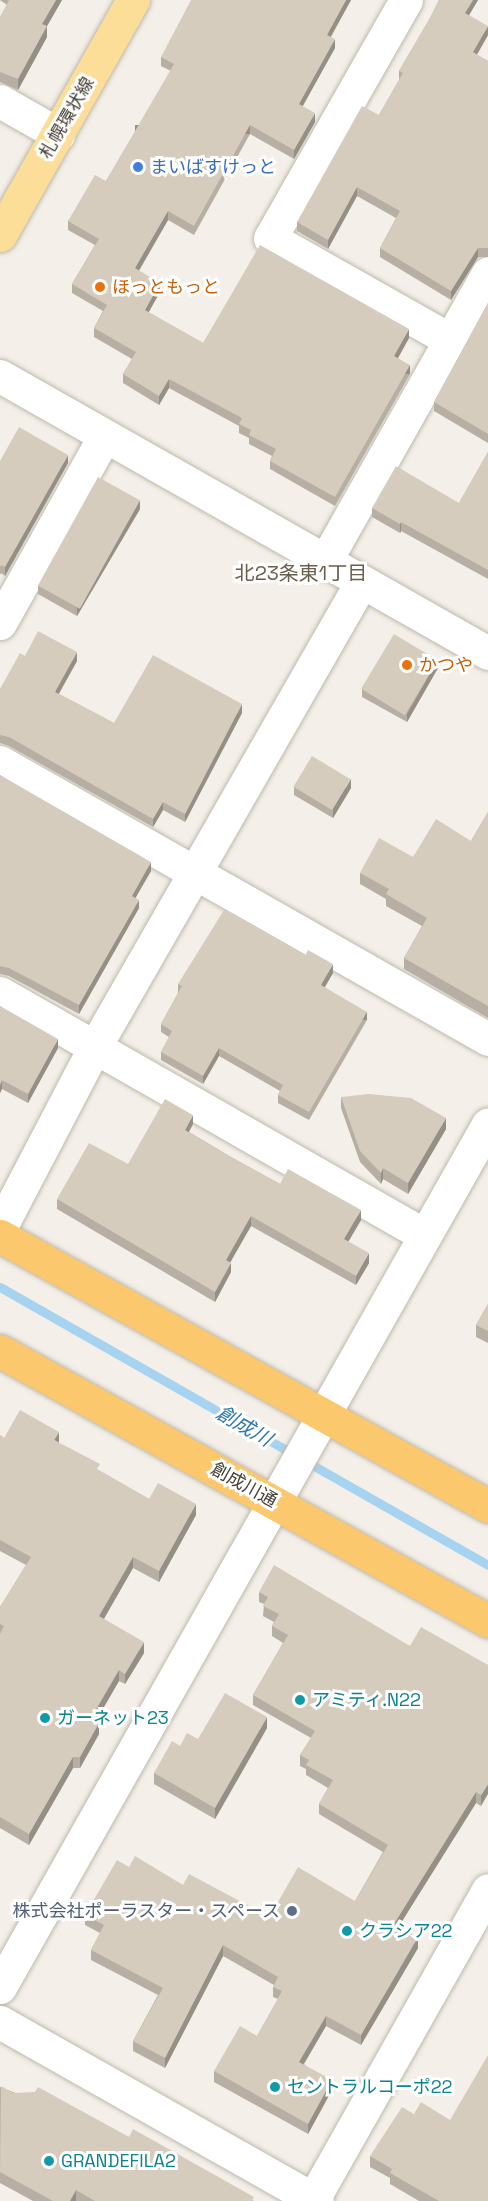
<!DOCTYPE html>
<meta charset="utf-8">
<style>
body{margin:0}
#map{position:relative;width:488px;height:2201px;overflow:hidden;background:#f4f0e9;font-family:"Space Grotesk","Noto Sans JP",sans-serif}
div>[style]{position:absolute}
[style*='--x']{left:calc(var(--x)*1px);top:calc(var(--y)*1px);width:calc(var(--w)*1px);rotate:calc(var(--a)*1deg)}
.stream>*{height:9px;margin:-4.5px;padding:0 4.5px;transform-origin:4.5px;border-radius:4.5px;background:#a6d3ef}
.roads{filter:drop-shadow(0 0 2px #bfb8ab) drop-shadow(0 0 2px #bfb8ab)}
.minor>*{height:33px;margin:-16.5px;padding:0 16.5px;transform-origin:16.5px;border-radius:16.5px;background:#fff}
.major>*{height:33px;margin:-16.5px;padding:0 16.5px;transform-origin:16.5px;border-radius:16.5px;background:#fcde99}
.highway>*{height:33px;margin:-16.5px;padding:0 16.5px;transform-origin:16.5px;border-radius:16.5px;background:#fbc86d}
.wall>*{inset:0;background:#b7afa3}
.shaded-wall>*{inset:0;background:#958f85;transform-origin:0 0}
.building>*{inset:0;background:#d5ccbe;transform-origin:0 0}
.dots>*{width:16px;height:16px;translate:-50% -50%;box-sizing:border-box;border:3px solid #fff;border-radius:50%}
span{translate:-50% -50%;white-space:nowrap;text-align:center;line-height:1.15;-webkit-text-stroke:6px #fff;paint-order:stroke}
.street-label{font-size:18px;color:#474137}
.shop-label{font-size:18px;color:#366cbe}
.left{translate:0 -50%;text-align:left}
.food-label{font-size:18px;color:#c56008}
.culture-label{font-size:18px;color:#0d838f}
.service-label{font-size:18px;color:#4e5e75}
.right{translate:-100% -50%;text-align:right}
.neighbourhood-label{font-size:20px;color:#6a5e4e}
.water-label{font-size:20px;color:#3079aa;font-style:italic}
</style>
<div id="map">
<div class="stream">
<i style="--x:0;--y:1287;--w:562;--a:29.67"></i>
</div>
<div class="roads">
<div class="minor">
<i style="--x:406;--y:0;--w:274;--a:119.7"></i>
<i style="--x:270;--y:238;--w:207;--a:29.5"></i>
<i style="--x:0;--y:101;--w:67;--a:29.6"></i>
<i style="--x:0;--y:376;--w:561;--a:29.58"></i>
<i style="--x:324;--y:563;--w:333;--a:-60.5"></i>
<i style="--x:0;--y:623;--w:213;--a:-60.8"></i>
<i style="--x:0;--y:762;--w:561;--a:29.58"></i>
<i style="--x:0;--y:993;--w:489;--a:29.7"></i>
<i style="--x:0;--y:1228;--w:203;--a:-62.4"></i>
<i style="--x:94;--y:1048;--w:536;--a:-60.14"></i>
<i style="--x:0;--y:1987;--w:991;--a:-60.51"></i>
<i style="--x:0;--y:2022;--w:364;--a:29.5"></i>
<i style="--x:312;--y:2201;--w:357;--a:-60.5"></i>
</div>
<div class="major">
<i style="--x:0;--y:235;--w:270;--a:-60.5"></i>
</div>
<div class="highway">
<i style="--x:0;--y:1236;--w:558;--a:28.95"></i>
<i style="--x:0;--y:1351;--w:558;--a:28.95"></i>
</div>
</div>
<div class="wall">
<i style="clip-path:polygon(0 0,62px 0,47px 26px,47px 37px,18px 90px,0 82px,0 17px,7px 5px)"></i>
<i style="clip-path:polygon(351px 0,331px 37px,335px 48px,302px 106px,315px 122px,294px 159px,250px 134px,194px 235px,168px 220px,139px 271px,160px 292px,148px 312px,203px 343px,409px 338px,398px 358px,410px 374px,335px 506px,270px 469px,270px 461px,272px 456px,249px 444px,249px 438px,239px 433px,239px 426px,169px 388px,159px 405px,123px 383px,123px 374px,132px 359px,94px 337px,94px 328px,103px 311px,72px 293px,72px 284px,95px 245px,68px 230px,68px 221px,106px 181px,171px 71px,161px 66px,161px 57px)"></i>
<i style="clip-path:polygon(439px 0,478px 0,469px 15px,488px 35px,477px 55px,488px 61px,488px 257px,478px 257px,451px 300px,380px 257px,380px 248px,396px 218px,357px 196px,328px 249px,297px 231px,297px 222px,379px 115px,399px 80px,399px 71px,430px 18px)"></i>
<i style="clip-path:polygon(488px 303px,488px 443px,434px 411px,434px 402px)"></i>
<i style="clip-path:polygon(488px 452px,488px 579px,401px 531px,400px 533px,372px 517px,372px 508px,459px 503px)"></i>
<i style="clip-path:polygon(0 461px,68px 463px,5px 576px,1px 573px,0 575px)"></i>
<i style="clip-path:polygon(140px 509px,77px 616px,38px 594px,38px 586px)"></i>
<i style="clip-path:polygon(25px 656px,77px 661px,59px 694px,114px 723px,242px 713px,185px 822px,163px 810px,153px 827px,9px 746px,0 743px,0 689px)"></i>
<i style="clip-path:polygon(438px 668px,407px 722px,362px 697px,362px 689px)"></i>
<i style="clip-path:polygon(0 775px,151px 871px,135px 898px,139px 908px,79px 1014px,9px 976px,0 974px)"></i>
<i style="clip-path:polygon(294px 787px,351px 788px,333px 818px,294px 795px)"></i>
<i style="clip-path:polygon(488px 812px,488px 1018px,404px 969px,404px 958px,422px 926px,386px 906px,386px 899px,360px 884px,360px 873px,471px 841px)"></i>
<i style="clip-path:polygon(333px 973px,324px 987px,367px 1020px,309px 1120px,278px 1103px,278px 1095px,280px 1091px,219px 1056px,203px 1084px,161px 1060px,161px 1052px,169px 1037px,161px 1032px,161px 1024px,178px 993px,178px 984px)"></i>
<i style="clip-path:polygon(0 1006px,58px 1048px,28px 1103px,2px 1089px,0 1093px)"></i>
<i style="clip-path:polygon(341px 1097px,446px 1129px,408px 1194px,383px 1179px,381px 1184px,360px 1162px,341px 1108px)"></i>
<i style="clip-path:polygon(193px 1124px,189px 1132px,231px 1157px,280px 1184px,361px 1220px,348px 1242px,369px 1263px,356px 1285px,251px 1226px,230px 1262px,231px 1272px,215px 1302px,57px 1209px,57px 1199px,128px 1164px)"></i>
<i style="clip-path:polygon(488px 1304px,488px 1343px,476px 1337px,476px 1325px)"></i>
<i style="clip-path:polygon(0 1435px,4px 1438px,59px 1443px,100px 1471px,149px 1499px,196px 1515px,159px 1582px,133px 1568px,104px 1619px,144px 1653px,125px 1684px,119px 1681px,96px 1721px,99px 1734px,80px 1768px,73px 1768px,29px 1845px,0 1828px,0 1607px,26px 1565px,0 1551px)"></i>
<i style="clip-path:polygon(259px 1592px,410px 1646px,488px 1665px,481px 1806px,476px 1803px,399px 1926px,418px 1948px,361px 2045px,326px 2026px,304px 2064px,332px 2090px,308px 2134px,214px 2082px,214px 2071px,257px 2036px,278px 1999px,273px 1997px,273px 1987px,274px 1985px,223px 1956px,165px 2068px,133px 2051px,133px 2041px,158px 1995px,91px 1960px,91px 1950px,100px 1933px,85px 1925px,85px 1915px,129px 1867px,183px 1885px,264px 1914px,271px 1914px,355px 1901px,383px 1852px,319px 1814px,319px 1804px,328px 1788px,306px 1775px,306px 1769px,300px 1766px,300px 1755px,311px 1738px,253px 1705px,253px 1695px,283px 1643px,272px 1636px,272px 1626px,274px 1622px,263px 1616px,264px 1604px,259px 1602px)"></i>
<i style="clip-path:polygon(267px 1728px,215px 1819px,154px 1784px,154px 1773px,180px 1746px,198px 1739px)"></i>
<i style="clip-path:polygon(0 2087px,129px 2137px,254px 2201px,33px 2201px,0 2183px)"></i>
<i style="clip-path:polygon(370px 2156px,488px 2201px,419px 2201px,390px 2184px,390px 2178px,370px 2167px)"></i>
</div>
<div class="shaded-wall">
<i style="clip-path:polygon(56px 0,62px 0,47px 26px,47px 37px,18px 90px,18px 79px,42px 24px)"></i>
<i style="clip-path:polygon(346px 0,351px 0,327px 43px,327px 35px)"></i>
<i style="clip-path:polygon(473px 0,478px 0,465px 22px,465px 13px)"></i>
<i style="clip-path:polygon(488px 26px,488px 35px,473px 61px,473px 52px)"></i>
<i style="clip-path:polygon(335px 39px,335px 48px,299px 113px,299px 104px)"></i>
<i style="clip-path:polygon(315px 113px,315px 122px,294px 159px,294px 150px)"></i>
<i style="left:250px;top:125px;width:9px;height:115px;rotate:90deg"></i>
<i style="clip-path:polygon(357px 187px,357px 196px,328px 249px,328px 240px)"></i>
<i style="clip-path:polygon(168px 211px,168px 220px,135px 277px,135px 268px)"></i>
<i style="clip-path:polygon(478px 248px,478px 257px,451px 300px,451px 291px)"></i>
<i style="clip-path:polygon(160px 283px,160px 292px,145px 319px,145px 310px)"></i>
<i style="clip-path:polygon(409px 329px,409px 338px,394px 365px,394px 356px)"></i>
<i style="left:410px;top:365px;width:9px;height:152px;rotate:90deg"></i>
<i style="clip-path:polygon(169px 379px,169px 388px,159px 405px,159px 396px)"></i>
<i style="clip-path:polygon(68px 455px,68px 463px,5px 576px,5px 567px)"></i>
<i style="clip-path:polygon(140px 500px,140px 509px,77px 616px,77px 608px)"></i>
<i style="clip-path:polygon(401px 522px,401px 531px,400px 533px,400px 524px)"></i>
<i style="clip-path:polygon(77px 652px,77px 661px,55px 700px,55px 692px)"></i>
<i style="clip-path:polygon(438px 660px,438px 668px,407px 722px,407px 714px)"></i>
<i style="clip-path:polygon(242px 704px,242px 713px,185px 822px,185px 814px)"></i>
<i style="clip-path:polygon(351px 779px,351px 788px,333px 818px,333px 809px)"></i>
<i style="clip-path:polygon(163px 802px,163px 810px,153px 827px,153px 819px)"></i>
<i style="clip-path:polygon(151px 862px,151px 871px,132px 904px,132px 896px)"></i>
<i style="clip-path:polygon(139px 900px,139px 908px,79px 1014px,79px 1005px)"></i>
<i style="clip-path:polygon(333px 964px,333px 973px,321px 994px,321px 985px)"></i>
<i style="left:367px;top:1012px;width:8px;height:116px;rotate:90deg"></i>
<i style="clip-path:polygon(58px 1039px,58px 1048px,28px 1103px,28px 1094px)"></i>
<i style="clip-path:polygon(219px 1048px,219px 1056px,203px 1084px,203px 1076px)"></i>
<i style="clip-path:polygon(2px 1080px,2px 1089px,0 1093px,0 1085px)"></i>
<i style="clip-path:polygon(193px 1115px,193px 1124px,185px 1139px,185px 1130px)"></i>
<i style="clip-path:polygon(446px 1118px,446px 1129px,408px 1194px,408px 1183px)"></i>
<i style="clip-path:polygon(383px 1168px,383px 1179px,381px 1184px,381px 1173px)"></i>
<i style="clip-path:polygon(361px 1210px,361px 1220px,344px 1249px,344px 1239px)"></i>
<i style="clip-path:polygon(251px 1216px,251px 1226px,226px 1270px,226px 1260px)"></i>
<i style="clip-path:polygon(369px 1253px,369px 1263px,356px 1285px,356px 1276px)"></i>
<i style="clip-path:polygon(231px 1263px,231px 1272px,215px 1302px,215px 1292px)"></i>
<i style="clip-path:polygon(59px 1432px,59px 1443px,54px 1440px)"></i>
<i style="clip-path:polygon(196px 1504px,196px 1515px,159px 1582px,159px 1571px)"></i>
<i style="clip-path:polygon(133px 1557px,133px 1568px,99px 1627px,99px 1616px)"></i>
<i style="clip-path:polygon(144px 1642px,144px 1653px,125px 1684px,125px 1674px)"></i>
<i style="clip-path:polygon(119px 1670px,119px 1681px,91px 1729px,91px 1718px)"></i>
<i style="clip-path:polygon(267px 1717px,267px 1728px,215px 1819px,215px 1808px)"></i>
<i style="clip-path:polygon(99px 1723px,99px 1734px,80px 1768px,80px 1757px)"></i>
<i style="clip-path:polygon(73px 1757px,73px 1768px,29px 1845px,29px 1834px)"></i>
<i style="clip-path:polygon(488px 1784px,488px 1794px,481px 1806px,481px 1795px)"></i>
<i style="clip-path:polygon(476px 1792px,476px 1803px,394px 1934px,394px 1924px)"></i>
<i style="clip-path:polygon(418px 1937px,418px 1948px,361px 2045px,361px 2035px)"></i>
<i style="clip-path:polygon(223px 1945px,223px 1956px,165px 2068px,165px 2058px)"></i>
<i style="clip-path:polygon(326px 2016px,326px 2026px,299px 2072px,299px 2062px)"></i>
<i style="clip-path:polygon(332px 2080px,332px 2090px,308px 2134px,308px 2124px)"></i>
<i style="clip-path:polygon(76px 2190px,76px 2201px,70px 2201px)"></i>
</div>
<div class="building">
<i style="clip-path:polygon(9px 0,56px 0,42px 24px,47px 26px,18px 79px,0 72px,0 17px)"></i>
<i style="clip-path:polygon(191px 0,346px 0,327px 35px,335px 39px,299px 104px,315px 113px,294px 150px,250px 125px,194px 226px,168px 211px,135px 268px,160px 283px,145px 310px,203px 343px,260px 245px,409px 329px,394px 356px,410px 365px,335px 497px,270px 461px,276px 449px,249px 435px,251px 430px,239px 424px,242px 418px,169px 379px,159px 396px,123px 374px,136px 352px,94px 328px,107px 305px,72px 284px,99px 239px,68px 221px,95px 175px,106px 181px,174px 64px,161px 57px)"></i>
<i style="clip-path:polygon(439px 0,473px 0,465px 13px,488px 26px,473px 52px,488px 61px,488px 248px,478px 248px,451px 291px,380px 248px,400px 211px,357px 187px,328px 240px,297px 222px,362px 106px,379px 115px,403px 73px,399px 71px,430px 18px)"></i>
<i style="clip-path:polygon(488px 303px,488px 434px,434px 402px)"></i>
<i style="clip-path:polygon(19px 427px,68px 455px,5px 567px,1px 565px,0 567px,0 461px)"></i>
<i style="clip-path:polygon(488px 452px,488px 570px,401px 522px,400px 524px,372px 508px,396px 466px,459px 503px)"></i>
<i style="left:98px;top:477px;width:48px;height:124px;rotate:29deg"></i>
<i style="clip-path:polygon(38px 631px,77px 652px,55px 692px,114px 723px,153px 655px,242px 704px,185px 814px,163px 802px,153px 819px,9px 737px,0 735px,0 689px,20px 653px,25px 656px)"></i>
<i style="left:394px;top:634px;width:51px;height:64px;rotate:31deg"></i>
<i style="left:312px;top:756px;width:45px;height:36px;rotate:31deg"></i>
<i style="clip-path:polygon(0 775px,151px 862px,132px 896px,139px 900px,79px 1005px,9px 968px,0 966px)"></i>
<i style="clip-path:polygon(488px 812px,488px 1006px,404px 958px,427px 918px,386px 894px,389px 889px,360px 873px,379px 838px,413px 857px,436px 819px,471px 841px)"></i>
<i style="clip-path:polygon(224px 910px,305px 956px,308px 950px,333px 964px,321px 985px,367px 1012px,309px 1112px,278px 1095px,283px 1085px,219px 1048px,203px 1076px,161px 1052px,172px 1031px,161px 1024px,182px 986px,178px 984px)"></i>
<i style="clip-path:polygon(0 1006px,58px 1039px,28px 1094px,2px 1080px,0 1085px)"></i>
<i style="clip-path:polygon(369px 1094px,411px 1098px,446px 1118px,408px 1183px,383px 1168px,381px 1173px,360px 1151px,341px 1097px)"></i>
<i style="clip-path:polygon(165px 1099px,193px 1115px,185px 1130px,231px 1157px,280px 1184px,288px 1169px,361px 1210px,344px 1239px,369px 1253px,356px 1276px,251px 1216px,226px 1260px,231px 1263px,215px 1292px,57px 1199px,89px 1143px,128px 1164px)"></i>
<i style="clip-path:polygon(488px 1304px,488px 1331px,476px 1325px)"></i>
<i style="clip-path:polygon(20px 1410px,59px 1432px,54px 1440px,100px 1464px,97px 1469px,149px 1499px,158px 1483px,196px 1504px,159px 1571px,133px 1557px,99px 1616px,144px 1642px,125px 1674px,119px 1670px,91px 1718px,99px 1723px,80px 1757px,73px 1757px,29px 1834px,0 1817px,0 1634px,4px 1626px,0 1624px,0 1607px,31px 1557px,0 1540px,0 1435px,4px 1438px)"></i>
<i style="clip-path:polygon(274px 1565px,410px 1646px,421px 1627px,488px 1665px,488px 1784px,481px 1795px,476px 1792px,394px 1924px,418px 1937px,361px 2035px,326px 2016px,299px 2062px,332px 2080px,308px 2124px,214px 2071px,240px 2026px,257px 2036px,282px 1991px,273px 1987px,278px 1977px,223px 1945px,165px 2058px,133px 2041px,163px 1988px,91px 1950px,104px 1925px,85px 1915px,117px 1860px,129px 1867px,135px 1856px,183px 1885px,189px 1874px,264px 1914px,271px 1914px,298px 1867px,355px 1901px,388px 1845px,319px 1804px,333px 1780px,306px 1765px,309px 1760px,300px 1755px,315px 1731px,253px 1695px,288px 1635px,272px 1626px,279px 1614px,263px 1606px,268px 1597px,259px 1592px)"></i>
<i style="clip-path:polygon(225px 1693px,267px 1717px,215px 1808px,154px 1773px,172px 1741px,180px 1746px,187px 1733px,198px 1739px)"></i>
<i style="clip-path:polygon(488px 2055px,488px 2201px,439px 2201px,390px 2173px,392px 2169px,370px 2156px,402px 2107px,414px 2114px,421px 2102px,450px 2120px)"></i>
<i style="clip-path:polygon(1px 2086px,13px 2093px,35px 2092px,38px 2087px,129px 2137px,133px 2129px,254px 2197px,252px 2201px,95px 2201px,76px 2190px,70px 2201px,53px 2201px,0 2172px)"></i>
</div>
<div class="dots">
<i style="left:138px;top:167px;background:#3f7fe0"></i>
<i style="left:100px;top:287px;background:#e8710a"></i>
<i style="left:407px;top:665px;background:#e8710a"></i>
<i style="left:300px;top:1700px;background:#0f9aa8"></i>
<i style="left:45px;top:1718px;background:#0f9aa8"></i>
<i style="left:292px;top:1911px;background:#5c6f8a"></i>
<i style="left:347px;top:1931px;background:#0f9aa8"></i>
<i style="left:275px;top:2087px;background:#0f9aa8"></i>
<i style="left:49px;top:2161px;background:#0f9aa8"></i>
</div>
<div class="street-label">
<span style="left:67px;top:118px;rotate:-60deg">札幌環状線</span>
<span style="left:244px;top:1485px;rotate:29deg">創成川通</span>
</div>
<div class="shop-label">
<span class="left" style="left:150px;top:167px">まいばすけっと</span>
</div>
<div class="food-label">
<span class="left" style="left:112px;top:287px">ほっともっと</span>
<span class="left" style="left:419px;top:665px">かつや</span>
</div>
<div class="culture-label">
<span class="left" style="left:312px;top:1700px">アミティ.N22</span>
<span class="left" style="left:57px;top:1718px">ガーネット23</span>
<span class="left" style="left:359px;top:1931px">クラシア22</span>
<span class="left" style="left:287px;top:2087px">セントラルコーポ22</span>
<span class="left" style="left:61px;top:2161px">GRANDEFILA2</span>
</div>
<div class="service-label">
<span class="right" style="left:280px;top:1911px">株式会社ポーラスター・スペース</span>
</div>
<div class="neighbourhood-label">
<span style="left:301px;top:573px">北23条東1丁目</span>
</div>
<div class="water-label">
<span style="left:244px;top:1426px;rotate:30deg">創成川</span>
</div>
</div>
